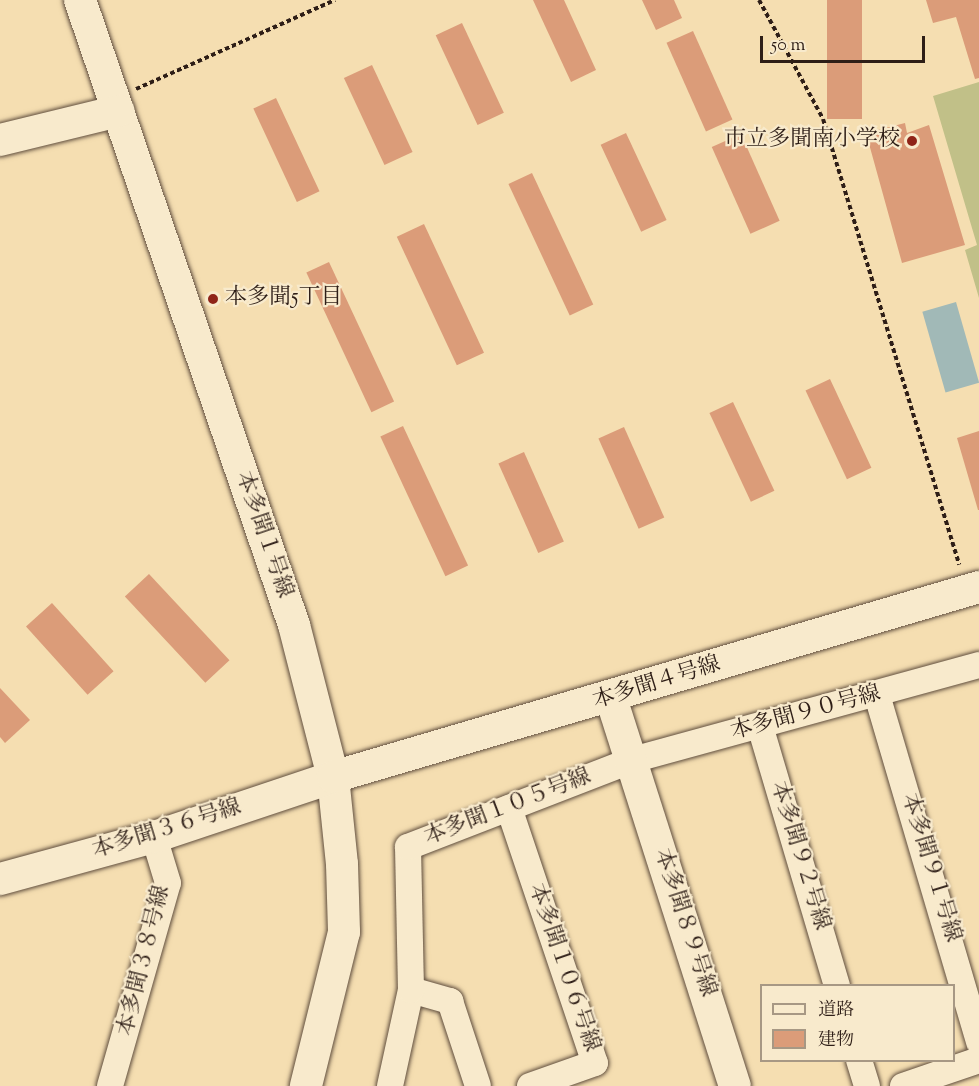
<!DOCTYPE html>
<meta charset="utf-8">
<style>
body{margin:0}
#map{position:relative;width:979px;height:1086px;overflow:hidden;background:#f5deb1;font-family:"Sorts Mill Goudy","Noto Serif JP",serif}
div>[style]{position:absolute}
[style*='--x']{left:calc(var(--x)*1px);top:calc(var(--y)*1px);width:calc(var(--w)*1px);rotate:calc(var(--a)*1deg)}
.green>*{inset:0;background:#c1c088}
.water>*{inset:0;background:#a1b9b7;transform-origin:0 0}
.building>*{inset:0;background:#db9c79;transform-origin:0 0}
.path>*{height:4px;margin-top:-2px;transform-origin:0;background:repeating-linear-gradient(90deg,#2e1e17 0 4.5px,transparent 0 7.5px)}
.roads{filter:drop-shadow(0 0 2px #604e3e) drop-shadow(0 0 2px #604e3e)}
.minor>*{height:26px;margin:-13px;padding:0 13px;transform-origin:13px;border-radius:13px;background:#f8eacc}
.tertiary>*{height:32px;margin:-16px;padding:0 16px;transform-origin:16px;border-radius:16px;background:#f8eacc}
.dots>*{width:16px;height:16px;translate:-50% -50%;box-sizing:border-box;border:3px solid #f8eacc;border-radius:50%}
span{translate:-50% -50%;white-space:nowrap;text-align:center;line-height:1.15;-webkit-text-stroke:4.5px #f8eacc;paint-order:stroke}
.poi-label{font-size:22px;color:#2e1e17}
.right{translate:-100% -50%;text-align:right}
.left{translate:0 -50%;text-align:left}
.street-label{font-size:22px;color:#2e1e17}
.legend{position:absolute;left:760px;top:984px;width:195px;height:78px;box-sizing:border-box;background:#f8eacc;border:2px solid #a79884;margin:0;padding:8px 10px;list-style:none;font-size:18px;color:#2e1e17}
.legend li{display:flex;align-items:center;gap:12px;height:30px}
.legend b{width:30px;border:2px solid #a79884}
.scale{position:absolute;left:760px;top:36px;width:165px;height:27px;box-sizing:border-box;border:3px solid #2e1e17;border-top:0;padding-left:8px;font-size:18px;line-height:21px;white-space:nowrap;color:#2e1e17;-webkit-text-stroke:4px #f8eacc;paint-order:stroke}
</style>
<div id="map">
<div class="green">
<i style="clip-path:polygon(979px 82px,979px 298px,965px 250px,977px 245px,933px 96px)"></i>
</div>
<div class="water">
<i style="left:956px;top:302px;width:84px;height:35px;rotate:74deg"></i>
</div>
<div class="building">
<i style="clip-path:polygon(533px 0,564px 0,596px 70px,571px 82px)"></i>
<i style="clip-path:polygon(642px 0,674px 0,682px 18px,656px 30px)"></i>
<i style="left:827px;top:0;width:35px;height:119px"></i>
<i style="clip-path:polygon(926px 0,979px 0,979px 78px,975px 79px,956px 17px,933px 23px)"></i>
<i style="left:462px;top:23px;width:99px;height:29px;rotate:65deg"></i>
<i style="left:693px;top:31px;width:97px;height:29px;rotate:66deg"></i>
<i style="left:372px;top:65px;width:96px;height:31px;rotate:65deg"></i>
<i style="left:276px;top:98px;width:103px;height:25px;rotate:65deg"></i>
<i style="clip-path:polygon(905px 123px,907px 133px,929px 125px,965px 245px,902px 263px,866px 133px)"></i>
<i style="left:626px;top:133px;width:96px;height:28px;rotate:65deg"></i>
<i style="left:741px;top:134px;width:95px;height:32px;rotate:66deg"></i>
<i style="left:532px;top:173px;width:145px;height:26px;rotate:65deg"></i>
<i style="left:424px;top:224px;width:142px;height:30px;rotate:65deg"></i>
<i style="left:329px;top:262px;width:154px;height:25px;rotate:65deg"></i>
<i style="left:830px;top:379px;width:98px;height:27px;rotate:65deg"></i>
<i style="left:733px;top:402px;width:98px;height:26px;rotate:65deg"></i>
<i style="left:403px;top:426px;width:154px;height:25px;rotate:65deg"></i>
<i style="left:624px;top:427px;width:99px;height:28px;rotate:66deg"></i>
<i style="clip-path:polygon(979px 431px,979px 510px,978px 510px,957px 438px)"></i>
<i style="left:524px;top:452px;width:98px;height:28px;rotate:66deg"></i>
<i style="left:149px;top:574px;width:118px;height:33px;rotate:47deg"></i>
<i style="left:52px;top:603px;width:92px;height:35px;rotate:48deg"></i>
<i style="clip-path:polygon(0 688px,30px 720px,5px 743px,0 737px)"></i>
</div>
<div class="path">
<i style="--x:759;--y:0;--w:135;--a:61.7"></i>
<i style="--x:823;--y:119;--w:466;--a:73"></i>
<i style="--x:136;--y:89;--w:218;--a:-24.1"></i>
</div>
<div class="roads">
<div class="minor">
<i style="--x:877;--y:695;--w:362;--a:73.6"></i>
<i style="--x:760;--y:726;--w:271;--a:73.5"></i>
<i style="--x:509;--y:808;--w:269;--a:71.4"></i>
<i style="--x:595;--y:1063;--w:69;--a:160.5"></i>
<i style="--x:411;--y:990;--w:41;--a:15.8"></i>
<i style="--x:450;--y:1001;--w:89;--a:71.8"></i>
<i style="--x:859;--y:1060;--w:27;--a:73"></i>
<i style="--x:110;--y:1086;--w:211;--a:-74.1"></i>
<i style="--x:168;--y:883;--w:48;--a:-106.9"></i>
<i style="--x:390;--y:1086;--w:98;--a:-77.7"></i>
<i style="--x:411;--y:990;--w:143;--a:-91.2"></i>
<i style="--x:408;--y:847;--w:240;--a:-21.2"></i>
<i style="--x:632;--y:760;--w:360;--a:-15.3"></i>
<i style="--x:903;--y:1086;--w:80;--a:-18.9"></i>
</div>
<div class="tertiary">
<i style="--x:80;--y:0;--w:661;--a:71.1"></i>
<i style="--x:294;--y:625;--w:157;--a:75.6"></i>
<i style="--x:333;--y:777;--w:87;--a:84.1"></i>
<i style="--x:342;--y:864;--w:68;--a:88.3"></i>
<i style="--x:344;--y:932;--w:159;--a:103.9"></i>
<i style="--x:0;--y:140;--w:122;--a:-13.7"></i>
<i style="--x:611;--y:698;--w:407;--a:72.3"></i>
<i style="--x:0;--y:879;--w:160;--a:-15.3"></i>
<i style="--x:154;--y:837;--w:189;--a:-18.5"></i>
<i style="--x:333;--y:777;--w:673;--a:-16.39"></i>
</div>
</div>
<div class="dots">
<i style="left:912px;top:141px;background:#8f2418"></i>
<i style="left:213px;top:299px;background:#8f2418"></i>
</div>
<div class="poi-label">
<span class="right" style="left:900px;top:141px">市立多聞南小学校</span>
<span class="left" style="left:225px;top:299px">本多聞5丁目</span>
</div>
<div class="street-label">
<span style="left:263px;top:535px;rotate:71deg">本多聞１号線</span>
<span style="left:657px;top:684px;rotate:-17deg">本多聞４号線</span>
<span style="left:806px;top:714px;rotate:-15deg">本多聞９０号線</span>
<span style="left:508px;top:808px;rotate:-21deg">本多聞１０５号線</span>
<span style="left:167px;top:830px;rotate:-17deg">本多聞３６号線</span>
<span style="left:799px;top:856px;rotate:73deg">本多聞９２号線</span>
<span style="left:930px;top:868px;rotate:73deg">本多聞９１号線</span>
<span style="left:684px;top:923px;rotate:72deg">本多聞８９号線</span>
<span style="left:145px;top:961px;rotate:-76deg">本多聞３８号線</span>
<span style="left:563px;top:968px;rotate:71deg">本多聞１０６号線</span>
</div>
<ul class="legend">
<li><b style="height:8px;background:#f8eacc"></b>道路</li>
<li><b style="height:16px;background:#db9c79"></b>建物</li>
</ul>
<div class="scale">50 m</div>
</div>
